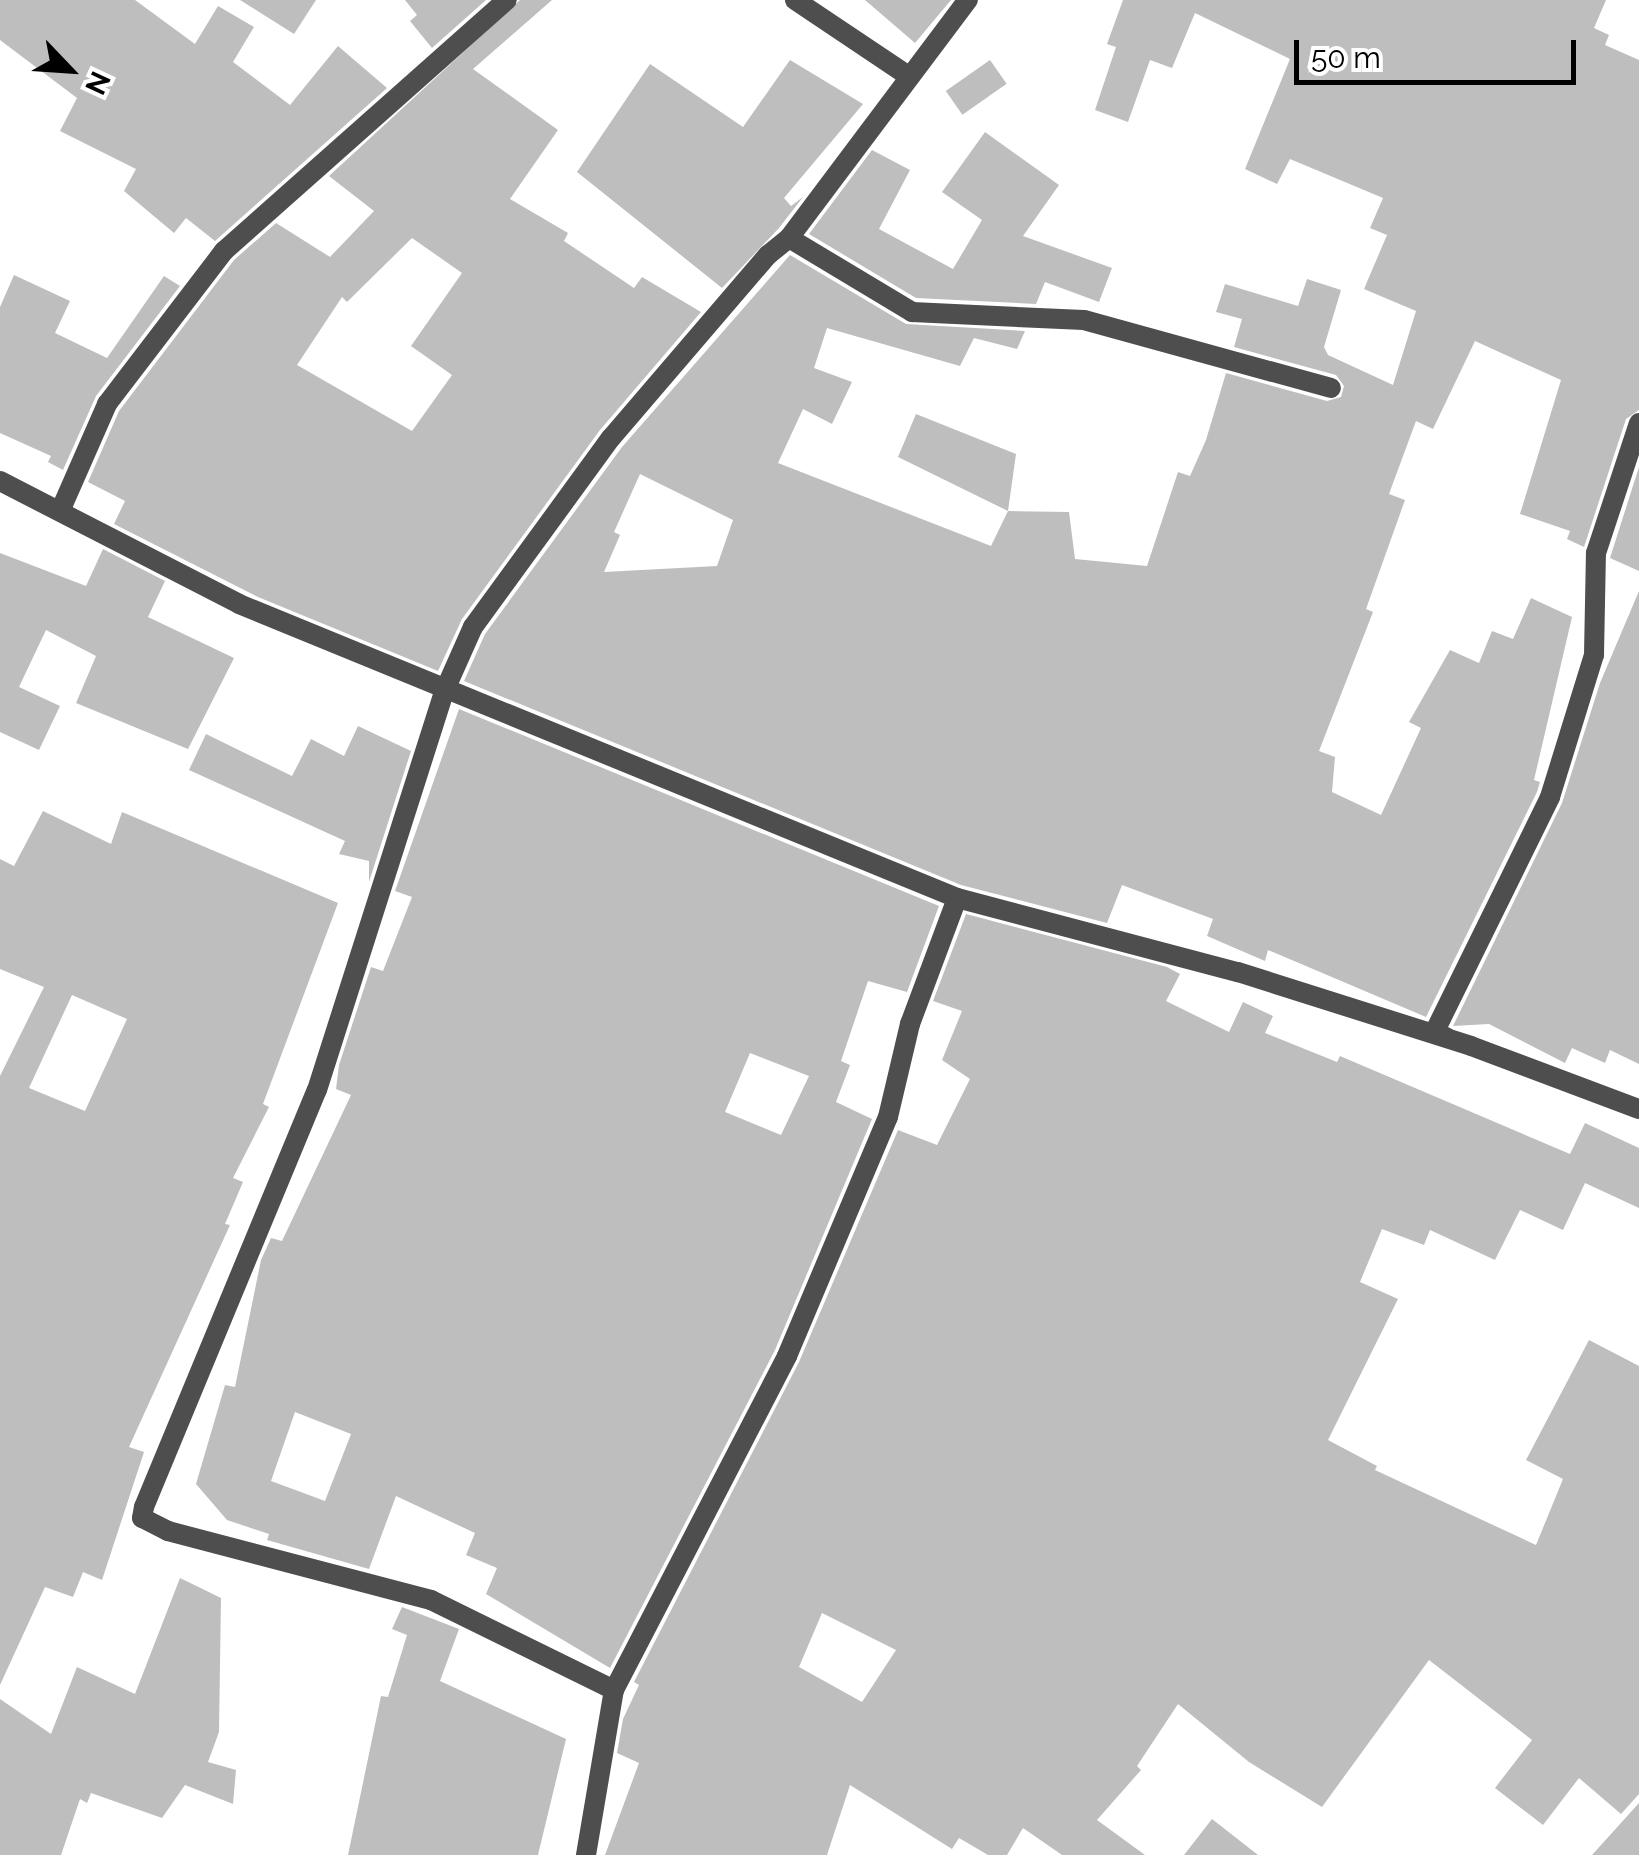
<!DOCTYPE html>
<style>
body{margin:0}
#map{position:relative;width:1639px;height:1855px;overflow:hidden;background:#fff;font-family:Raleway,sans-serif}
div>[style]{position:absolute}
[style*='--x']{left:calc(var(--x)*1px);top:calc(var(--y)*1px);width:calc(var(--w)*1px);rotate:calc(var(--a)*1deg)}
.building>*{inset:0;background:#bebebe;transform-origin:0 0}
.street>*{height:20px;margin:-10px;padding:0 10px;transform-origin:10px;border-radius:10px;background:#4e4e4e}
span{translate:-50% -50%;white-space:nowrap;text-align:center;line-height:1.15;-webkit-text-stroke:8px #fff;paint-order:stroke}
.north{position:absolute;left:20px;top:20px;width:100px;height:100px;-webkit-text-stroke:8px #fff;paint-order:stroke;rotate:115deg;font-size:28px;font-weight:700;line-height:40px;text-align:center;color:#000}
.north::after{content:'';display:block;margin:auto;width:35px;height:45px;background:#000;clip-path:polygon(50% 0,100% 100%,50% 72%,0 100%)}
.scale{position:absolute;left:1294px;top:40px;width:282px;height:45px;box-sizing:border-box;border:5px solid #000;border-top:0;padding-left:12px;font-size:30px;line-height:35px;white-space:nowrap;color:#000;-webkit-text-stroke:8px #fff;paint-order:stroke}
</style>
<div id="map">
<div class="building">
<i style="clip-path:polygon(0 0,135px 0,195px 44px,218px 6px,254px 27px,233px 62px,290px 105px,338px 46px,387px 88px,215px 241px,186px 218px,174px 233px,124px 191px,136px 169px,60px 131px,77px 98px,0 40px)"></i>
<i style="clip-path:polygon(240px 0,316px 0,294px 34px)"></i>
<i style="clip-path:polygon(405px 0,486px 0,432px 48px,410px 21px,417px 15px)"></i>
<i style="clip-path:polygon(evenodd,520px 0,552px 0,473px 69px,558px 130px,510px 199px,568px 233px,564px 241px,634px 288px,642px 277px,701px 312px,600px 430px,462px 619px,438px 671px,258px 597px,114px 524px,125px 501px,88px 482px,119px 411px,234px 260px,276px 223px,330px 257px,374px 211px,329px 176px,520px 0,412px 238px,462px 273px,411px 346px,452px 375px,412px 431px,297px 365px,342px 297px,347px 302px,412px 238px)"></i>
<i style="clip-path:polygon(865px 0,951px 0,915px 43px)"></i>
<i style="clip-path:polygon(evenodd,1123px 0,1606px 0,1594px 28px,1609px 35px,1605px 45px,1639px 60px,1639px 410px,1626px 419px,1584px 547px,1567px 539px,1570px 531px,1520px 514px,1561px 380px,1475px 341px,1433px 429px,1416px 421px,1389px 494px,1405px 500px,1366px 609px,1373px 612px,1319px 751px,1335px 757px,1332px 792px,1381px 815px,1421px 728px,1409px 722px,1450px 650px,1479px 663px,1492px 631px,1513px 639px,1531px 598px,1572px 617px,1534px 780px,1540px 782px,1537px 792px,1426px 1017px,1268px 950px,1265px 961px,1207px 936px,1213px 919px,1122px 885px,1107px 923px,961px 885px,464px 681px,485px 634px,622px 447px,790px 255px,906px 324px,1025px 331px,1017px 349px,974px 338px,960px 366px,827px 328px,814px 368px,852px 382px,832px 424px,803px 409px,778px 463px,991px 546px,1008px 511px,898px 457px,916px 414px,1016px 454px,1008px 511px,1069px 512px,1075px 559px,1147px 566px,1178px 472px,1190px 476px,1206px 440px,1226px 373px,1327px 401px,1341px 397px,1344px 386px,1336px 375px,1234px 347px,1242px 319px,1216px 312px,1225px 284px,1298px 306px,1307px 279px,1341px 290px,1324px 347px,1328px 355px,1393px 385px,1416px 311px,1364px 289px,1387px 235px,1370px 228px,1383px 198px,1290px 159px,1277px 184px,1245px 169px,1290px 59px,1195px 13px,1172px 68px,1150px 60px,1128px 122px,1095px 110px,1116px 47px,1107px 44px,1123px 0,640px 474px,733px 520px,717px 566px,604px 572px,620px 535px,614px 532px,640px 474px)"></i>
<i style="clip-path:polygon(790px 60px,863px 104px,784px 198px,791px 206px,803px 197px,779px 228px,722px 288px,577px 172px,650px 64px,743px 127px)"></i>
<i style="left:990px;top:60px;width:29px;height:54px;rotate:55deg"></i>
<i style="clip-path:polygon(985px 132px,1059px 185px,1023px 236px,1112px 268px,1099px 302px,1045px 282px,1036px 304px,916px 298px,809px 234px,872px 150px,910px 170px,879px 229px,953px 269px,982px 220px,942px 192px)"></i>
<i style="clip-path:polygon(14px 275px,70px 301px,55px 333px,107px 358px,164px 276px,180px 286px,96px 396px,63px 470px,48px 462px,51px 456px,0 433px,0 307px)"></i>
<i style="clip-path:polygon(1639px 467px,1639px 571px,1610px 558px)"></i>
<i style="clip-path:polygon(103px 549px,165px 581px,148px 617px,234px 658px,188px 749px,76px 703px,96px 656px,46px 630px,19px 687px,60px 706px,39px 750px,0 732px,0 553px,86px 586px)"></i>
<i style="clip-path:polygon(1639px 591px,1639px 1064px,1610px 1050px,1605px 1063px,1572px 1048px,1565px 1063px,1489px 1024px,1453px 1026px,1562px 803px,1600px 683px)"></i>
<i style="clip-path:polygon(evenodd,459px 709px,939px 906px,907px 992px,868px 981px,841px 1061px,850px 1065px,836px 1102px,872px 1119px,775px 1350px,610px 1668px,486px 1594px,497px 1568px,466px 1555px,475px 1533px,396px 1496px,369px 1569px,267px 1540px,269px 1534px,227px 1520px,196px 1484px,225px 1385px,235px 1387px,261px 1260px,271px 1238px,282px 1241px,351px 1095px,336px 1089px,339px 1065px,371px 967px,383px 971px,412px 897px,395px 891px,459px 709px,750px 1053px,809px 1076px,781px 1135px,725px 1112px,750px 1053px,459px 709px,295px 1412px,351px 1434px,325px 1501px,271px 1481px,295px 1412px)"></i>
<i style="clip-path:polygon(358px 726px,411px 751px,369px 882px,369px 861px,339px 854px,345px 841px,189px 770px,206px 734px,292px 776px,311px 739px,344px 756px)"></i>
<i style="clip-path:polygon(evenodd,43px 811px,111px 844px,122px 812px,338px 903px,263px 1104px,269px 1107px,233px 1178px,243px 1182px,225px 1224px,230px 1225px,129px 1447px,144px 1452px,102px 1580px,83px 1572px,73px 1597px,45px 1587px,0 1685px,0 1076px,44px 987px,0 969px,0 859px,14px 866px,43px 811px,72px 995px,127px 1019px,85px 1111px,29px 1088px,72px 995px)"></i>
<i style="clip-path:polygon(evenodd,966px 914px,1167px 967px,1180px 974px,1166px 1001px,1229px 1032px,1243px 1002px,1273px 1016px,1265px 1033px,1337px 1062px,1340px 1056px,1570px 1154px,1585px 1123px,1639px 1148px,1639px 1208px,1585px 1183px,1563px 1230px,1520px 1210px,1495px 1260px,1430px 1230px,1424px 1245px,1382px 1229px,1360px 1282px,1398px 1299px,1328px 1440px,1377px 1466px,1375px 1470px,1536px 1545px,1563px 1479px,1526px 1460px,1589px 1340px,1639px 1366px,1639px 1794px,1621px 1814px,1579px 1778px,1543px 1825px,1495px 1788px,1532px 1740px,1429px 1660px,1322px 1807px,1249px 1762px,1178px 1704px,1137px 1766px,1141px 1770px,1097px 1820px,1145px 1855px,1062px 1855px,1023px 1828px,1007px 1855px,988px 1855px,959px 1838px,952px 1849px,850px 1785px,827px 1855px,605px 1855px,639px 1763px,617px 1753px,623px 1719px,639px 1685px,634px 1682px,799px 1362px,898px 1130px,937px 1145px,970px 1079px,942px 1060px,962px 1011px,933px 1001px,966px 914px,822px 1613px,896px 1650px,862px 1702px,799px 1667px,822px 1613px)"></i>
<i style="clip-path:polygon(180px 1578px,221px 1598px,219px 1732px,208px 1762px,236px 1770px,233px 1804px,185px 1785px,162px 1818px,91px 1793px,87px 1803px,80px 1799px,61px 1855px,0 1855px,0 1699px,51px 1734px,77px 1667px,135px 1694px)"></i>
<i style="clip-path:polygon(402px 1607px,459px 1629px,440px 1681px,566px 1739px,538px 1855px,348px 1855px,381px 1696px,388px 1697px,407px 1635px,392px 1629px)"></i>
<i style="clip-path:polygon(1639px 1803px,1639px 1855px,1592px 1855px)"></i>
<i style="clip-path:polygon(1212px 1819px,1258px 1855px,1184px 1855px)"></i>
</div>
<div class="street">
<i style="--x:795;--y:0;--w:135;--a:33.8"></i>
<i style="--x:789;--y:238;--w:144;--a:31"></i>
<i style="--x:912;--y:312;--w:172;--a:2.7"></i>
<i style="--x:1084;--y:320;--w:256;--a:15.4"></i>
<i style="--x:0;--y:481;--w:269;--a:27.2"></i>
<i style="--x:239;--y:604;--w:776;--a:22.27"></i>
<i style="--x:957;--y:898;--w:291;--a:14.8"></i>
<i style="--x:1238;--y:972;--w:244;--a:17.6"></i>
<i style="--x:1471;--y:1046;--w:179;--a:20.6"></i>
<i style="--x:61;--y:509;--w:115;--a:-66.3"></i>
<i style="--x:107;--y:404;--w:193;--a:-52.6"></i>
<i style="--x:224;--y:251;--w:378;--a:-41.6"></i>
<i style="--x:1446;--y:1037;--w:13;--a:-162"></i>
<i style="--x:1434;--y:1033;--w:263;--a:-63.8"></i>
<i style="--x:1550;--y:797;--w:149;--a:-72.8"></i>
<i style="--x:1594;--y:655;--w:102;--a:-88.9"></i>
<i style="--x:1596;--y:553;--w:137;--a:-71.7"></i>
<i style="--x:614;--y:1690;--w:376;--a:-62.6"></i>
<i style="--x:787;--y:1356;--w:259;--a:-67.1"></i>
<i style="--x:888;--y:1117;--w:96;--a:-76.7"></i>
<i style="--x:910;--y:1024;--w:134;--a:-69.5"></i>
<i style="--x:586;--y:1855;--w:167;--a:-80.4"></i>
<i style="--x:614;--y:1690;--w:204;--a:-153.8"></i>
<i style="--x:431;--y:1600;--w:272;--a:-165.3"></i>
<i style="--x:168;--y:1531;--w:29;--a:-153"></i>
<i style="--x:142;--y:1518;--w:11;--a:-80"></i>
<i style="--x:144;--y:1507;--w:451;--a:-67.5"></i>
<i style="--x:317;--y:1090;--w:418;--a:-72.3"></i>
<i style="--x:444;--y:692;--w:71;--a:-66"></i>
<i style="--x:473;--y:627;--w:234;--a:-53.9"></i>
<i style="--x:611;--y:438;--w:241;--a:-49.4"></i>
<i style="--x:768;--y:255;--w:27;--a:-39"></i>
<i style="--x:789;--y:238;--w:298;--a:-53.1"></i>
</div>
<div class="north">N</div>
<div class="scale">50 m</div>
</div>
